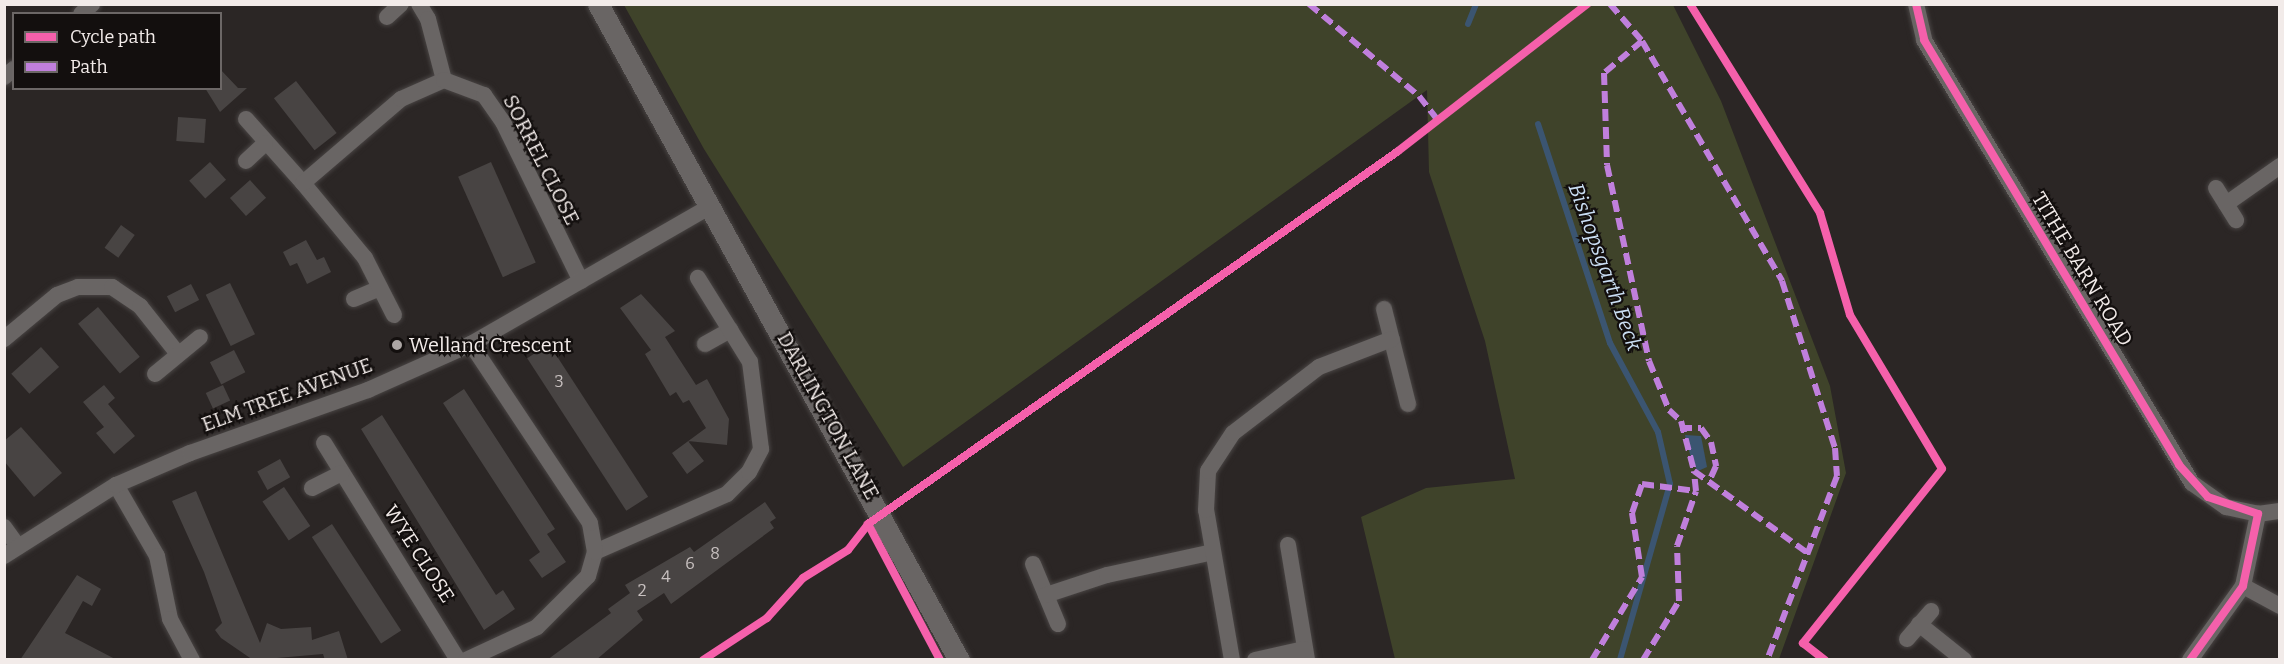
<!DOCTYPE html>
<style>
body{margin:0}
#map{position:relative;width:2284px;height:664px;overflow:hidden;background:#2b2625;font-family:Bitter,serif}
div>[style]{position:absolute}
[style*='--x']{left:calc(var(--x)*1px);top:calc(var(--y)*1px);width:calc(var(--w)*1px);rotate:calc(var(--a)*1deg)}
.green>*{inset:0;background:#3f432a}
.water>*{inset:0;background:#3b5571}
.stream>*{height:6px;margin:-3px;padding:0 3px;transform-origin:3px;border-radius:3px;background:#3b5571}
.building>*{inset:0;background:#484443;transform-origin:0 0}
.roads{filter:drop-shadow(0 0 2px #484443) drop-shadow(0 0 2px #484443)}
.minor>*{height:16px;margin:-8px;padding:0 8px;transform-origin:8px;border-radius:8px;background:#696564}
.tertiary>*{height:21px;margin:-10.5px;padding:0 10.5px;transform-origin:10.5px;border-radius:10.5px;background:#696564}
.quiet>*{height:6px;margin-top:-3px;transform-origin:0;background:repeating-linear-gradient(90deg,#c07fdc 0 12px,transparent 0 18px)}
.cycleway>*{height:8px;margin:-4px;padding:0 4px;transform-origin:4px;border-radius:4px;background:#f560ab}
.dots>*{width:16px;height:16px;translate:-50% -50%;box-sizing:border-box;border:3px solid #130f0e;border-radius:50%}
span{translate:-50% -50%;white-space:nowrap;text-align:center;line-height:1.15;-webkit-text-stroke:4.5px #130f0e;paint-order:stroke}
.number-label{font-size:16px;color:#c8c1c0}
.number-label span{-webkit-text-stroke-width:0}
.street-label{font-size:20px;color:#f2ebe9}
.poi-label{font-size:20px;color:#f2ebe9}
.left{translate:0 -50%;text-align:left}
.water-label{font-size:21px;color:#cadef3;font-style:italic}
.frame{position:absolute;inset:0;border:6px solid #f2ebe9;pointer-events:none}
.legend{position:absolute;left:12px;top:12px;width:210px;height:78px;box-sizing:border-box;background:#130f0e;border:2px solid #6c6766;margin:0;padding:8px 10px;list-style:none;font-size:18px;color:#f2ebe9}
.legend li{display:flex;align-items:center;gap:12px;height:30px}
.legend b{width:30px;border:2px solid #6c6766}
</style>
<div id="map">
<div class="green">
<i style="clip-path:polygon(624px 5px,1673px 5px,1721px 101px,1830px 386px,1846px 473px,1779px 659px,1395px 659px,1361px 517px,1426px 488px,1515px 479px,1485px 341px,1429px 172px,1427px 90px,903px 467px,704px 149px)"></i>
</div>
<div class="water">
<i style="clip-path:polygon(1685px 435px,1701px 436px,1707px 467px,1698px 471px,1692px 462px)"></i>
</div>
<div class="stream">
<i style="--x:1468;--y:24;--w:22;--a:-68"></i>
<i style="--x:1538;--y:124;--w:231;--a:71.8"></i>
<i style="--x:1610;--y:343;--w:101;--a:61.7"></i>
<i style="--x:1658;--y:432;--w:53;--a:77"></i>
<i style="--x:1670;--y:484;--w:183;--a:105.9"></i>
</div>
<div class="building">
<i style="clip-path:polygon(220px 69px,238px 88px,247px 88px,220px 112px,205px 88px,220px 88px)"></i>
<i style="left:296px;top:81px;width:66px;height:28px;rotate:52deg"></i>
<i style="left:178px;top:117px;width:28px;height:24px;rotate:4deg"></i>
<i style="left:210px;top:162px;width:24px;height:28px;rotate:48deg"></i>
<i style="left:491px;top:162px;width:110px;height:36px;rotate:66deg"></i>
<i style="left:250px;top:180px;width:24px;height:27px;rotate:48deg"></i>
<i style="left:121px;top:225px;width:17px;height:28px;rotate:36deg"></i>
<i style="clip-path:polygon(306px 240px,317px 260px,324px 257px,331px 272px,307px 284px,297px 263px,290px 266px,283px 252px)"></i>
<i style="left:230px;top:283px;width:57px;height:27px;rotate:64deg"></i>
<i style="left:191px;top:284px;width:18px;height:27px;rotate:63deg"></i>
<i style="clip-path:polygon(641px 294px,675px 331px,665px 337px,696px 385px,707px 379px,729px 419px,727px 445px,688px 441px,704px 461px,687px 474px,672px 453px,706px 428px,689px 400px,683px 403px,676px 392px,670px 396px,645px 354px,651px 350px,620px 308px)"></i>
<i style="left:98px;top:307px;width:65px;height:26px;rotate:50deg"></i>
<i style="left:549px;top:344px;width:182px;height:26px;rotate:57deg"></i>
<i style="left:41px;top:347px;width:27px;height:40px;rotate:48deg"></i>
<i style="left:234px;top:350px;width:25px;height:27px;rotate:63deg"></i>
<i style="clip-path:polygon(104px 385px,115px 398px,108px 404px,135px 436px,114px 454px,96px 433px,104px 427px,83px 402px)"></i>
<i style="left:223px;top:385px;width:17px;height:19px;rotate:65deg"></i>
<i style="clip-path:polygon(464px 389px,555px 529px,547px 534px,566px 562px,542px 578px,529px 560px,540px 552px,443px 403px)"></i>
<i style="clip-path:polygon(382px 415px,496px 595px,503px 590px,515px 609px,484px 630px,361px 429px)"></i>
<i style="clip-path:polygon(21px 427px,62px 473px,34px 497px,4px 461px,4px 441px)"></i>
<i style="left:280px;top:459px;width:21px;height:26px;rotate:61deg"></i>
<i style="left:284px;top:487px;width:47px;height:26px;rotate:56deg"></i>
<i style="clip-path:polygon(196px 491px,260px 643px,267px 623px,281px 629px,311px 627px,312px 640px,339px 631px,348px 660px,325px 660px,323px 654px,253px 660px,221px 638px,215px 630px,222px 623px,204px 572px,172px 501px)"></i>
<i style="clip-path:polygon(765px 502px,776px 518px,770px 522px,774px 528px,671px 604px,664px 593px,637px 611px,643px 620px,596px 660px,547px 660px,611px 613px,608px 609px,630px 593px,625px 585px,690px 547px,694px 552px)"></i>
<i style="left:332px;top:524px;width:127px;height:24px;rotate:57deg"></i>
<i style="clip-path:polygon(77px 575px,101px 589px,92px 606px,83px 601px,65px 633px,117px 660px,20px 660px)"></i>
</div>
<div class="roads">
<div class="minor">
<i style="--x:419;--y:4;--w:17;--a:59"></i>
<i style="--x:428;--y:19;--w:63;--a:75.3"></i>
<i style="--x:1916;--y:4;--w:37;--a:77"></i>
<i style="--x:1924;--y:40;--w:518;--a:58.83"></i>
<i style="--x:2192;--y:483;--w:42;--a:35.2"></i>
<i style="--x:2226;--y:507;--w:33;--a:12"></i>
<i style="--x:2258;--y:514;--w:22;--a:-8"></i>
<i style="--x:81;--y:14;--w:15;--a:-42"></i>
<i style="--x:387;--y:17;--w:19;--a:-43"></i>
<i style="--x:4;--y:77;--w:13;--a:-39"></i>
<i style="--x:246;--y:119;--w:86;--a:48.3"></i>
<i style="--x:246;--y:161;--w:26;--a:-43"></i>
<i style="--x:2216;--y:188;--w:38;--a:58"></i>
<i style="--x:2226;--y:204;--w:66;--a:-35.1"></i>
<i style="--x:354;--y:299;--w:28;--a:-23"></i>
<i style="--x:1384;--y:309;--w:98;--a:75.8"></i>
<i style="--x:394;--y:315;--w:64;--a:-117"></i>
<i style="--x:365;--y:258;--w:97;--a:-129.6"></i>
<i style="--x:303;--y:183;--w:129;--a:-40.6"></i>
<i style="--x:401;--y:99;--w:47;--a:-23.8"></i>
<i style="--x:444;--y:80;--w:43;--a:20.6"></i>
<i style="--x:484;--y:95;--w:33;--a:55"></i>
<i style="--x:503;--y:122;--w:177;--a:63.9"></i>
<i style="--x:4;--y:339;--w:69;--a:-39.7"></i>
<i style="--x:57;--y:295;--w:22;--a:-21"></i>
<i style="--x:78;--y:287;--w:34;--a:0"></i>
<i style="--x:112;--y:287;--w:34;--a:34"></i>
<i style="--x:140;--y:306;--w:61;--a:51.6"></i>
<i style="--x:705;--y:344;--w:29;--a:-29"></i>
<i style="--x:155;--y:374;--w:58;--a:-39.4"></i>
<i style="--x:324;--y:443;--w:255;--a:58.3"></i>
<i style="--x:116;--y:485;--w:82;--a:60"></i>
<i style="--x:157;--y:556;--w:64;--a:78.3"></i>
<i style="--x:170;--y:619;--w:47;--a:61.8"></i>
<i style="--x:312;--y:488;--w:33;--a:-27"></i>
<i style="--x:4;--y:527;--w:24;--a:54"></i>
<i style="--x:1288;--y:545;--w:117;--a:80.6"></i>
<i style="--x:595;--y:552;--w:144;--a:-23.7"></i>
<i style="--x:727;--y:494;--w:31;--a:-45"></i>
<i style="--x:749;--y:472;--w:26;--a:-62"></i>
<i style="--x:761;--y:449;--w:88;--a:-97.2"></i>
<i style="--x:750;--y:362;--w:99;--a:-121.8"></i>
<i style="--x:4;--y:556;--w:133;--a:-32.4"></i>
<i style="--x:116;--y:485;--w:81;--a:-23.4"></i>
<i style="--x:190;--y:453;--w:189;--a:-19.5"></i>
<i style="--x:368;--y:390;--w:113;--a:-24.1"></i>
<i style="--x:471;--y:344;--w:277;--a:-29.9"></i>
<i style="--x:1033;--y:564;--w:65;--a:67.4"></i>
<i style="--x:2243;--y:586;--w:42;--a:28.4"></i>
<i style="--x:1046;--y:595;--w:64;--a:-18.2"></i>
<i style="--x:1107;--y:575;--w:108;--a:-12.2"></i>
<i style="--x:1919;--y:624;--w:58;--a:38.7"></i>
<i style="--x:1907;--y:639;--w:37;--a:-49"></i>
<i style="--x:466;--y:660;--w:78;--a:-24.9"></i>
<i style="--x:537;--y:627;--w:72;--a:-45"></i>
<i style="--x:588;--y:576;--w:25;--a:-74"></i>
<i style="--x:595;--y:552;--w:29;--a:-100"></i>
<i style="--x:590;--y:523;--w:215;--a:-123.6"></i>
<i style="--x:1232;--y:660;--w:152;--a:-99.8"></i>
<i style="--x:1206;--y:510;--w:39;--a:-87"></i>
<i style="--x:1208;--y:471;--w:45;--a:-56.7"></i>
<i style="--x:1233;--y:433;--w:108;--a:-37.5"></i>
<i style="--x:1319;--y:367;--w:78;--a:-21"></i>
<i style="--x:1255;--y:660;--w:50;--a:-12.7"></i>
<i style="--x:2190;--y:660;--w:91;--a:-54.4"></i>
<i style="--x:2243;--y:586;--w:74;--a:-78.2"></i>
</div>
<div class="tertiary">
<i style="--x:598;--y:4;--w:749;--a:61.18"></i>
</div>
</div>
<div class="quiet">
<i style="--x:1309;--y:4;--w:143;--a:39.9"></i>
<i style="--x:1419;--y:96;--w:29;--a:52"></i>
<i style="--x:1610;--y:4;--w:49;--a:49.1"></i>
<i style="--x:1642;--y:41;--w:278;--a:59.7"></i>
<i style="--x:1782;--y:281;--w:175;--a:72.4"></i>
<i style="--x:1835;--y:448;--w:28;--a:86"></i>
<i style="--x:1837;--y:476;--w:197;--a:110.8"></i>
<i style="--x:1642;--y:41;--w:50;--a:139.9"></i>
<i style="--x:1604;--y:73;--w:92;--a:88.1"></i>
<i style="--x:1607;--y:165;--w:200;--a:77.9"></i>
<i style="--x:1649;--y:361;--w:53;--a:67.8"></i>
<i style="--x:1669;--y:410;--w:16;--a:43"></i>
<i style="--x:1681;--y:421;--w:52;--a:75.4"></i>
<i style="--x:1694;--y:471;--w:142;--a:35.8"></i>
<i style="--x:1680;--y:428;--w:21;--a:0"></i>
<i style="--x:1701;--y:428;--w:17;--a:54"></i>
<i style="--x:1711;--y:442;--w:25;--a:78"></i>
<i style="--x:1716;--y:466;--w:17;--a:114"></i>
<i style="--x:1592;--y:660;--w:97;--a:-58.9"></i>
<i style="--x:1642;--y:577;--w:65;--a:-98.9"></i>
<i style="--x:1632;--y:513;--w:31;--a:-71"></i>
<i style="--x:1642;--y:484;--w:54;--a:7.4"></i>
<i style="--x:1696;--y:491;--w:20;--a:-96"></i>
<i style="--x:1643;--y:660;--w:69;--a:-58.6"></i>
<i style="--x:1679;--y:601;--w:55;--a:-92.1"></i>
<i style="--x:1677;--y:546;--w:58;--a:-70.9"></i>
</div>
<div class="cycleway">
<i style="--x:1690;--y:4;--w:246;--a:58.1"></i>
<i style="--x:1820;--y:213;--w:106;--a:73.6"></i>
<i style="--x:1850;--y:315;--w:179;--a:59.1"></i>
<i style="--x:1942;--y:469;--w:223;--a:128.6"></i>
<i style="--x:1803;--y:643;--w:28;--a:38"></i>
<i style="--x:1916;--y:4;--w:37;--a:77"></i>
<i style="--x:1924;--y:40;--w:496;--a:59"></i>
<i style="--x:2179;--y:465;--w:43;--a:47.8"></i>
<i style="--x:2208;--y:497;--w:53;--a:18.8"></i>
<i style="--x:2258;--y:514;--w:74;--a:101.8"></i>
<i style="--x:2243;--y:586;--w:91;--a:125.6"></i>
<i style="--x:868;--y:524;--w:154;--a:62.1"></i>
<i style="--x:703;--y:660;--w:77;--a:-33.3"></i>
<i style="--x:767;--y:618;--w:54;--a:-48"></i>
<i style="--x:803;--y:578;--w:53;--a:-31.9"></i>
<i style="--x:848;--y:550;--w:33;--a:-52"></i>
<i style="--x:868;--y:524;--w:647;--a:-35.12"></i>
<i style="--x:1397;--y:152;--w:241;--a:-37.9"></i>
</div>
<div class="dots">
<i style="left:397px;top:345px;background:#aca6a4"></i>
</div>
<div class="number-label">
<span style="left:559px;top:382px">3</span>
<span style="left:715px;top:554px">8</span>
<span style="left:690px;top:564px">6</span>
<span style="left:666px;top:577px">4</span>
<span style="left:642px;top:591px">2</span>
</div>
<div class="street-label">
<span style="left:541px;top:160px;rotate:63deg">SORREL CLOSE</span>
<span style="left:2082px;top:269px;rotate:59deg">TITHE BARN ROAD</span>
<span style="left:287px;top:395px;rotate:-20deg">ELM TREE AVENUE</span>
<span style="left:828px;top:416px;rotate:61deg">DARLINGTON LANE</span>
<span style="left:419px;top:554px;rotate:57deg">WYE CLOSE</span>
</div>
<div class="poi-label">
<span class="left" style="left:409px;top:345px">Welland Crescent</span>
</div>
<div class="water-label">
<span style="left:1605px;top:267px;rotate:70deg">Bishopsgarth Beck</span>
</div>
<div class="frame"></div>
<ul class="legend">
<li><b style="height:8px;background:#f560ab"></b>Cycle path</li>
<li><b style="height:8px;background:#c07fdc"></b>Path</li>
</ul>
</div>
